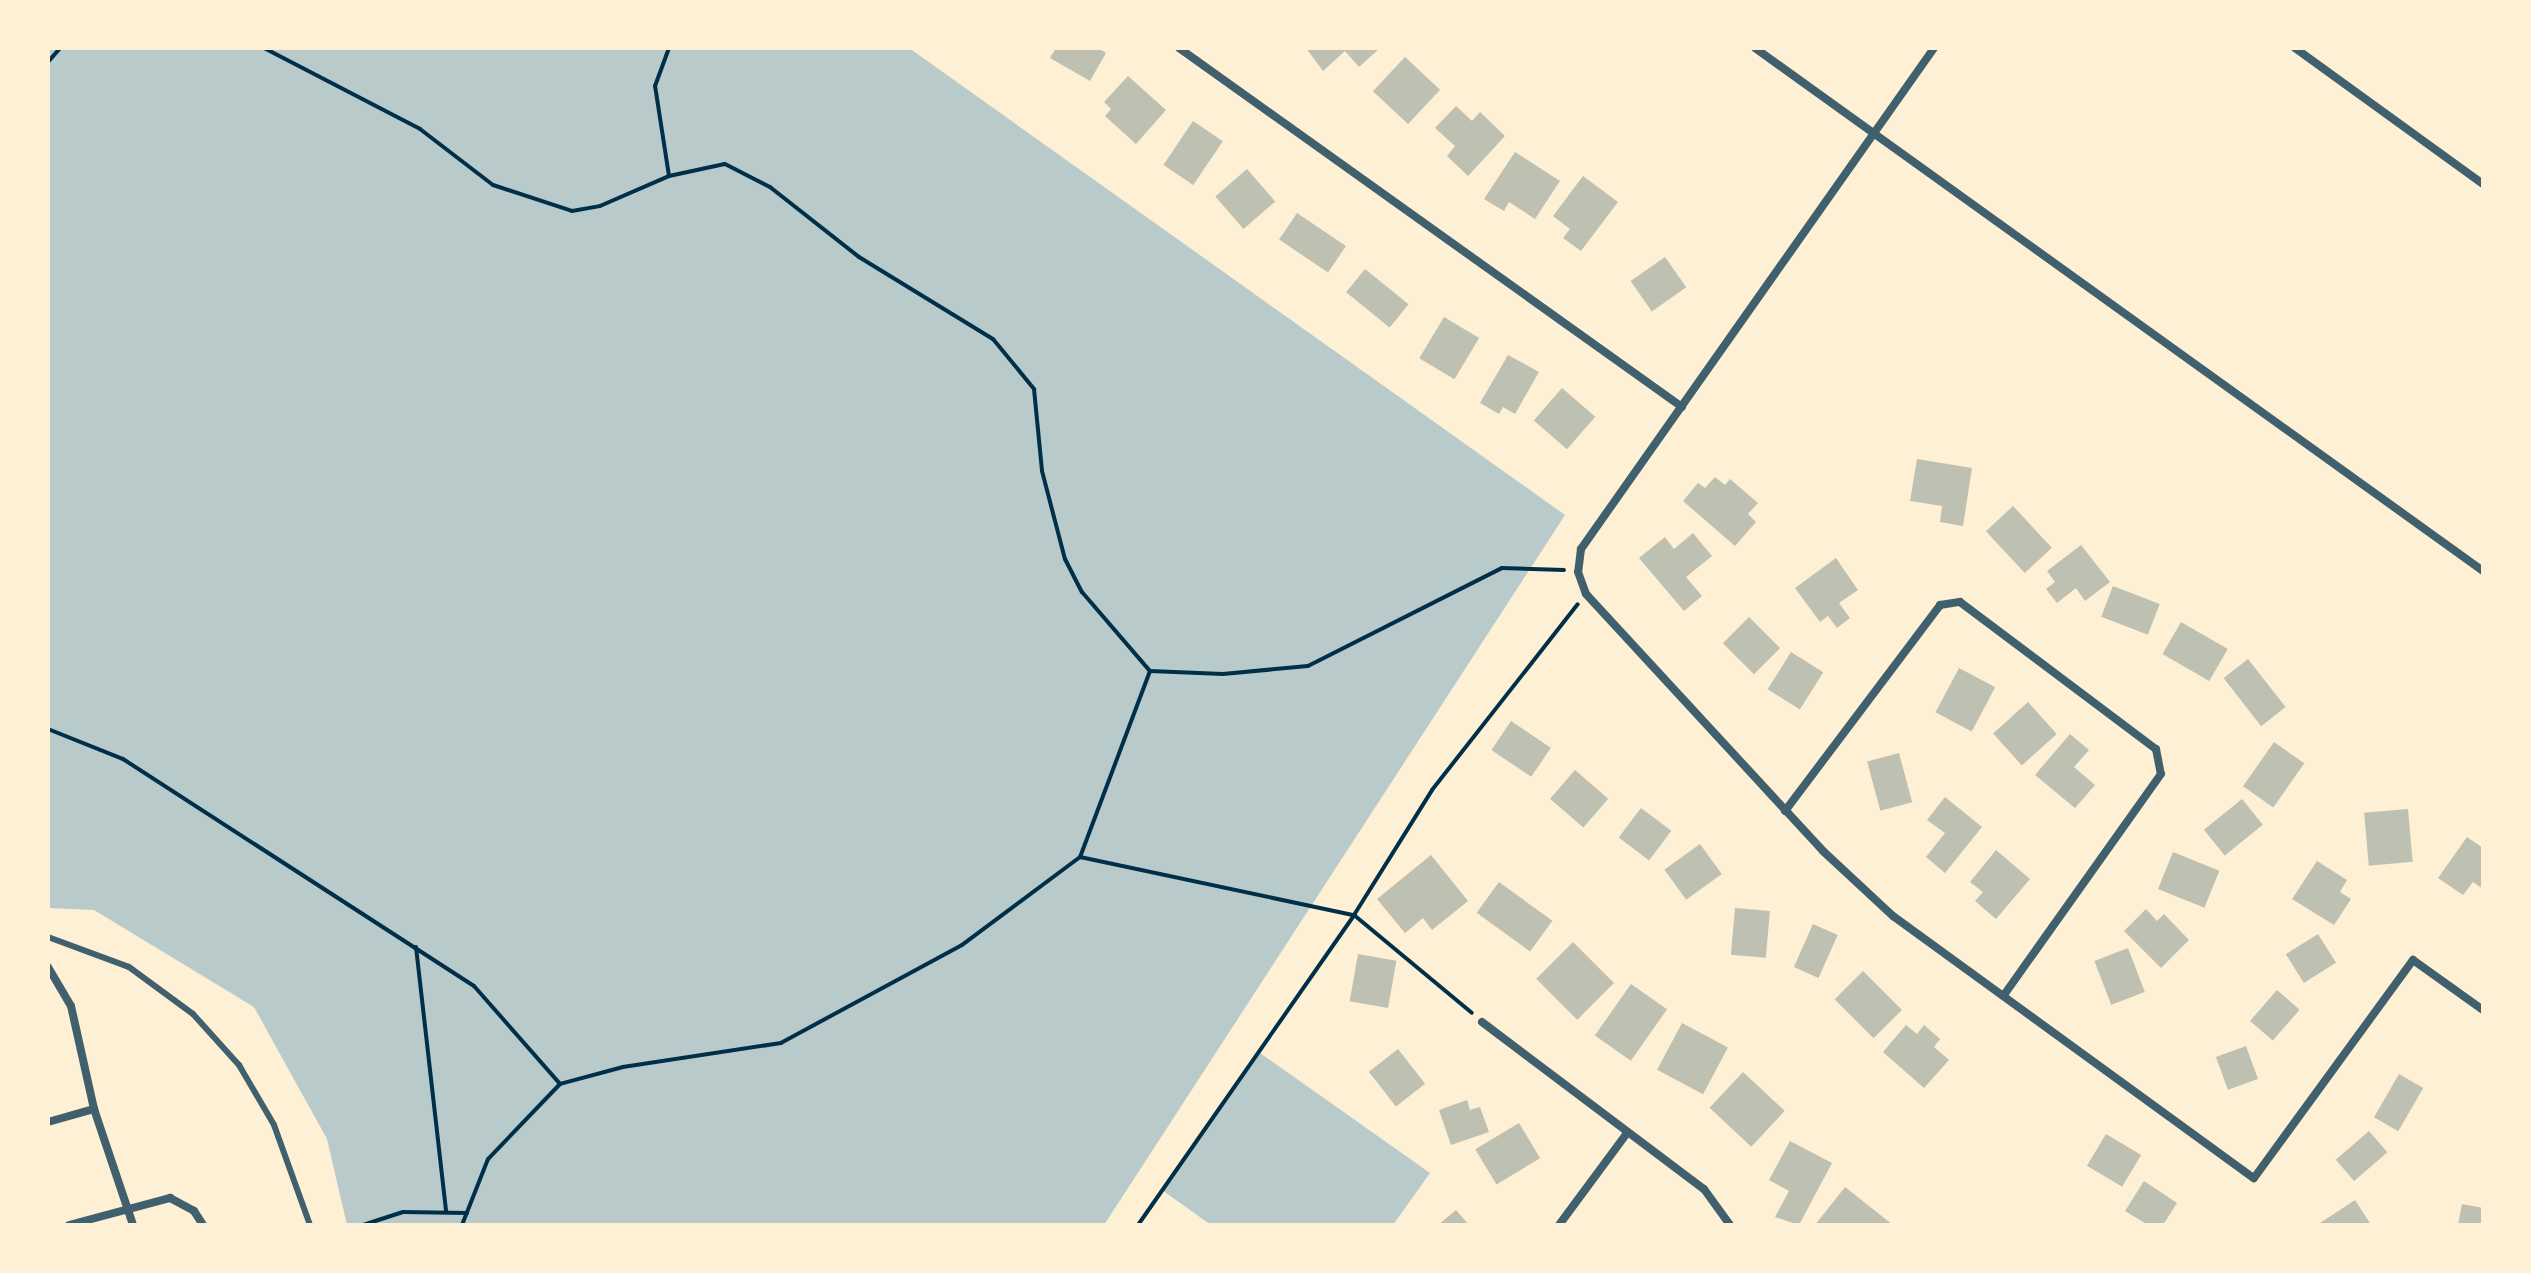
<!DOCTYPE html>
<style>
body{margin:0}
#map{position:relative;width:2531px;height:1273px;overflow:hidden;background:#fdf0d5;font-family:Commissioner,sans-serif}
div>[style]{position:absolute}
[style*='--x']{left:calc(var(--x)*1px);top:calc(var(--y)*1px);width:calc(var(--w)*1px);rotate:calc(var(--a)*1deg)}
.green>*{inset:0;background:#b9caca}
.building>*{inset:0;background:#bec0b2;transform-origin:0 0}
.path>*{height:4px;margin:-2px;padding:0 2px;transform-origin:2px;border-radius:2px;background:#003049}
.service>*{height:6px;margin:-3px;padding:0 3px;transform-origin:3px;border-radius:3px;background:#3f606c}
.minor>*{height:8px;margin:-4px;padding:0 4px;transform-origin:4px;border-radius:4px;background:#3f606c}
span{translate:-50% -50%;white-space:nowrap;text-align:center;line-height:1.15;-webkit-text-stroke:7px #fdf0d5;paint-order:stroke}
.frame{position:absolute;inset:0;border:50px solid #fdf0d5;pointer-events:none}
</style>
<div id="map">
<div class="green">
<i style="clip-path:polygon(48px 48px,909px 48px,1565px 515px,1104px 1225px,347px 1225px,327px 1139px,254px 1007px,94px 910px,48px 908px)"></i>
<i style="clip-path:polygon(1260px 1053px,1430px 1173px,1393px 1225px,1211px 1225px,1162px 1190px)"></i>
</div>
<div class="building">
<i style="clip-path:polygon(1056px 48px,1098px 48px,1106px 53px,1090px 81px,1050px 58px)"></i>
<i style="clip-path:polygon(1306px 48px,1380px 48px,1359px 67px,1345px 51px,1323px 71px)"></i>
<i style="left:1405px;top:57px;width:48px;height:47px;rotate:43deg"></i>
<i style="clip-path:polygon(1128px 76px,1166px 110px,1136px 144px,1105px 116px,1111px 109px,1104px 102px)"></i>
<i style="clip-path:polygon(1456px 106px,1472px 121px,1480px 112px,1505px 136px,1468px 176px,1447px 156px,1455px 146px,1435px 128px)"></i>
<i style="left:1193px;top:121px;width:36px;height:53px;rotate:34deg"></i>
<i style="clip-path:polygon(1515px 152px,1560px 181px,1535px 219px,1509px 202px,1504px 211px,1484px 199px)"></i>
<i style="left:1247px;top:169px;width:43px;height:42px;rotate:49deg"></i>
<i style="clip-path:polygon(1583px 176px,1618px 202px,1581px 251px,1563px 238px,1570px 229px,1553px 216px)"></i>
<i style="left:1297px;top:213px;width:59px;height:32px;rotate:34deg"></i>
<i style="left:1665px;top:257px;width:37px;height:42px;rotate:55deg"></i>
<i style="left:1365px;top:269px;width:56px;height:30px;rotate:39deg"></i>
<i style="left:1444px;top:317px;width:41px;height:48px;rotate:31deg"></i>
<i style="clip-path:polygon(1508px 355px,1539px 372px,1515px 414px,1503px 407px,1499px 414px,1480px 403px)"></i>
<i style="left:1562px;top:388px;width:44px;height:43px;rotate:41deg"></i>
<i style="clip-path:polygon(1917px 459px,1972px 468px,1963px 526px,1940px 522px,1942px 506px,1910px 501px)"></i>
<i style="clip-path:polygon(1715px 477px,1725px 485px,1730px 479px,1758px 503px,1748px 514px,1756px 522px,1735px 546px,1683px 501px,1698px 483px,1705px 488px)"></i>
<i style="left:2013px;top:506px;width:57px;height:37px;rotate:47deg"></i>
<i style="clip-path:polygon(1693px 533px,1712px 556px,1686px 577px,1702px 596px,1684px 611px,1639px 558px,1665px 537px,1674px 549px)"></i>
<i style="clip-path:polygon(2081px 545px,2110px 582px,2085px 601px,2076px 588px,2057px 603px,2046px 589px,2055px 582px,2047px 571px)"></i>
<i style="clip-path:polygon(1836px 558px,1858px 590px,1839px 603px,1850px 618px,1837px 628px,1828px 616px,1820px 622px,1795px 588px)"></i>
<i style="left:2113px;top:586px;width:50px;height:33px;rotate:21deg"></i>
<i style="left:1749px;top:617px;width:44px;height:37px;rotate:45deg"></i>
<i style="left:2181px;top:622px;width:54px;height:37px;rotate:30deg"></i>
<i style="left:1791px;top:652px;width:38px;height:44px;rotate:32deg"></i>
<i style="left:2248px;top:659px;width:61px;height:31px;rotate:52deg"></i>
<i style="left:1959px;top:668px;width:41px;height:50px;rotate:28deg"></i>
<i style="left:2028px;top:702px;width:43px;height:47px;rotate:48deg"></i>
<i style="left:1511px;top:721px;width:48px;height:35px;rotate:34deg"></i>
<i style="clip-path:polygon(2070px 734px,2089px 750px,2074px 767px,2095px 785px,2075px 808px,2035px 775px)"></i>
<i style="left:2274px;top:742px;width:37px;height:54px;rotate:35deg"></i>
<i style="left:1899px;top:753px;width:51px;height:33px;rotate:75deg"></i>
<i style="left:1575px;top:770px;width:44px;height:38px;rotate:41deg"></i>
<i style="clip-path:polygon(1945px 797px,1982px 827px,1945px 873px,1926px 857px,1945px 833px,1927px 820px)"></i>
<i style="left:2242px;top:799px;width:33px;height:49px;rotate:51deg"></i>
<i style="left:1641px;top:808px;width:38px;height:37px;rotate:37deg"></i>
<i style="left:2408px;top:809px;width:53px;height:44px;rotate:85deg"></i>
<i style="clip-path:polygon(2467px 837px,2483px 848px,2483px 889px,2473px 882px,2463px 895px,2438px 878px)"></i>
<i style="left:1700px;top:844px;width:37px;height:44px;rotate:54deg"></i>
<i style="clip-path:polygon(1996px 850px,2030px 879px,1996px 919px,1975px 901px,1983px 892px,1970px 882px)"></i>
<i style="left:2173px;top:852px;width:50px;height:40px;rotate:22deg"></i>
<i style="clip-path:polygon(1431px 855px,1468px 901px,1432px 930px,1423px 918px,1405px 933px,1377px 899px)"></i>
<i style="clip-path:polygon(2317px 861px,2347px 880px,2340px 892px,2351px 899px,2334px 925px,2292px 899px)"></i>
<i style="left:1499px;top:882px;width:66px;height:38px;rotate:36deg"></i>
<i style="left:1735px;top:908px;width:35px;height:47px;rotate:5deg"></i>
<i style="clip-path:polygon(2146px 909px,2157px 921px,2164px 914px,2189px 940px,2161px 968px,2124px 931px)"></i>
<i style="left:1813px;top:924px;width:27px;height:47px;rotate:24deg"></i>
<i style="left:2318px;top:934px;width:34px;height:38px;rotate:58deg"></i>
<i style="left:1573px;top:942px;width:58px;height:52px;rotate:45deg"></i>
<i style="left:2128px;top:948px;width:47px;height:36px;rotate:69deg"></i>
<i style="left:1358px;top:954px;width:39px;height:48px;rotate:10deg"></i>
<i style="left:1863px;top:971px;width:55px;height:40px;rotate:45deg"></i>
<i style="left:1631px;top:984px;width:44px;height:63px;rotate:35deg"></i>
<i style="left:2277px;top:990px;width:30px;height:41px;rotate:41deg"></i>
<i style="left:1682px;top:1023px;width:52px;height:53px;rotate:28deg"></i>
<i style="clip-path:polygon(1906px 1025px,1917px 1034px,1924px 1025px,1940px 1039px,1934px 1047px,1949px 1060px,1924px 1088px,1883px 1052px)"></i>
<i style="left:2246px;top:1046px;width:35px;height:32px;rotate:70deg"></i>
<i style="left:1398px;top:1049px;width:44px;height:37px;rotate:52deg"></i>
<i style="left:1743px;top:1072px;width:57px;height:49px;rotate:43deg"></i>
<i style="left:2399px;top:1074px;width:28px;height:50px;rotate:30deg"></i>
<i style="clip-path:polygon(1467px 1100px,1470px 1110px,1480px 1107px,1489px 1132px,1451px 1145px,1439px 1110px)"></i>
<i style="left:1519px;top:1123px;width:41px;height:51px;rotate:59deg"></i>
<i style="left:2369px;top:1131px;width:28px;height:44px;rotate:49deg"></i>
<i style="left:2106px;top:1134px;width:41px;height:37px;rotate:31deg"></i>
<i style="clip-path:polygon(1790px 1141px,1832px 1163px,1799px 1225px,1775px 1217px,1789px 1191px,1769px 1180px)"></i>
<i style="clip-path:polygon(2144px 1181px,2177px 1203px,2163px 1225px,2148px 1225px,2125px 1211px)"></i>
<i style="clip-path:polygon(1845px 1187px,1893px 1225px,1815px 1225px)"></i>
<i style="clip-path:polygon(2355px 1200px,2371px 1225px,2317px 1225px)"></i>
<i style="clip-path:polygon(2462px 1204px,2483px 1208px,2483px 1225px,2458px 1225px)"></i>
<i style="clip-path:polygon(1456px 1210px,1469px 1225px,1438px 1225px)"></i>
</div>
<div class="path">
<i style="--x:264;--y:48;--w:176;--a:27.4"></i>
<i style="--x:420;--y:129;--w:92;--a:37.5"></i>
<i style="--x:493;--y:185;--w:83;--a:18.2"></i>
<i style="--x:572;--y:211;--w:28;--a:-10"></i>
<i style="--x:600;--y:206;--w:75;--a:-23.5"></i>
<i style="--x:669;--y:176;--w:57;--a:-12.1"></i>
<i style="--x:725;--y:164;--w:51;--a:27.1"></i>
<i style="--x:770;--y:187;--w:113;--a:38.2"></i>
<i style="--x:859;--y:257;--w:157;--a:31.5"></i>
<i style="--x:993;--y:339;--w:65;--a:50.6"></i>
<i style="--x:1034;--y:389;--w:82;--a:84.4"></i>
<i style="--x:1042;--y:471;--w:91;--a:75.4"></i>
<i style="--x:1065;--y:559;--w:37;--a:63"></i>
<i style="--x:1082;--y:592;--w:104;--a:49.3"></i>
<i style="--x:1150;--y:671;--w:199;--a:110.6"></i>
<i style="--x:1080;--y:857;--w:147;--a:143.3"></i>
<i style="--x:962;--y:945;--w:206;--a:151.6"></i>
<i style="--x:781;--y:1043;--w:160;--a:171.4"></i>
<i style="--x:623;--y:1067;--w:65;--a:164.9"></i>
<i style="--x:560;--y:1084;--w:104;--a:133.8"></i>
<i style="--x:488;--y:1159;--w:71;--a:111.5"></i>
<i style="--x:48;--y:62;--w:18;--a:-49"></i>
<i style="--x:669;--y:176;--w:91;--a:-98.8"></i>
<i style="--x:655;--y:86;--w:40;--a:-69.8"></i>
<i style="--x:1150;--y:671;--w:73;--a:2.4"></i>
<i style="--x:1223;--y:674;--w:85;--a:-5.4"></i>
<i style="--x:1308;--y:666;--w:217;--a:-26.8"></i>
<i style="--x:1502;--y:568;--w:62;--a:1.8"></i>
<i style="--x:48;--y:729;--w:81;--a:21.8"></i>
<i style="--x:123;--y:759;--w:418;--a:32.9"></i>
<i style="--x:474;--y:986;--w:130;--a:48.7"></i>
<i style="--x:1080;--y:857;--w:280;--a:12"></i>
<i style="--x:1354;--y:915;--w:153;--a:39.7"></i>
<i style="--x:416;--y:947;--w:267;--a:83.5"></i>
<i style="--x:363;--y:1225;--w:42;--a:-18"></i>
<i style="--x:403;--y:1212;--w:64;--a:0.9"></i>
<i style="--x:1138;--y:1225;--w:378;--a:-55.1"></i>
<i style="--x:1354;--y:915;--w:147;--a:-58"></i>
<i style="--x:1432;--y:790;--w:236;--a:-51.9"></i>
</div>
<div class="service">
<i style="--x:48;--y:937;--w:86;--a:20.3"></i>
<i style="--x:129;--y:967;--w:79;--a:36.3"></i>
<i style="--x:193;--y:1014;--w:69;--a:48"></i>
<i style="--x:239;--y:1065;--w:69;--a:59.7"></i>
<i style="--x:274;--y:1125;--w:106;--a:70.2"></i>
</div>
<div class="minor">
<i style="--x:1179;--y:48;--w:618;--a:35.52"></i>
<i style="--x:1755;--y:48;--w:896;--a:35.69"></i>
<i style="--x:1934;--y:48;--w:613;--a:125.17"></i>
<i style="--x:1581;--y:549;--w:23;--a:97"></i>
<i style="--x:1578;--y:572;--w:23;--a:70"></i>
<i style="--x:1586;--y:594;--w:350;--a:47.3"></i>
<i style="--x:1823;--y:851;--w:96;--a:42.9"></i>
<i style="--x:1893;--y:916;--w:446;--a:36"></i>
<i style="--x:2254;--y:1178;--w:270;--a:-53.9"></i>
<i style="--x:2413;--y:960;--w:86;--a:35.5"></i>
<i style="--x:2295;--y:48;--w:232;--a:35.9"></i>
<i style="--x:1785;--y:811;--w:258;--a:-53"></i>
<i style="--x:1940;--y:605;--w:20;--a:-9"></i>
<i style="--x:1960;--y:602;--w:245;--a:36.9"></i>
<i style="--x:2156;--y:749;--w:25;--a:79"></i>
<i style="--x:2161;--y:774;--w:272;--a:125.4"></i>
<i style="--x:48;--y:967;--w:45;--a:59.5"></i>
<i style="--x:71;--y:1006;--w:106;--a:77.4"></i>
<i style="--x:94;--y:1109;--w:122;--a:71.4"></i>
<i style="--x:1482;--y:1022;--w:278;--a:37"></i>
<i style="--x:1704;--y:1189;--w:44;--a:54.2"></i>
<i style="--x:48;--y:1122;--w:48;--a:-15.8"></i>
<i style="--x:69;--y:1225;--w:105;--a:-15"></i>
<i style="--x:170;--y:1198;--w:27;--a:28"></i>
<i style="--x:194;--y:1211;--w:17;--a:57"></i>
<i style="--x:1559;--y:1225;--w:114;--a:-53.5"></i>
</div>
<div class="frame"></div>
</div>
